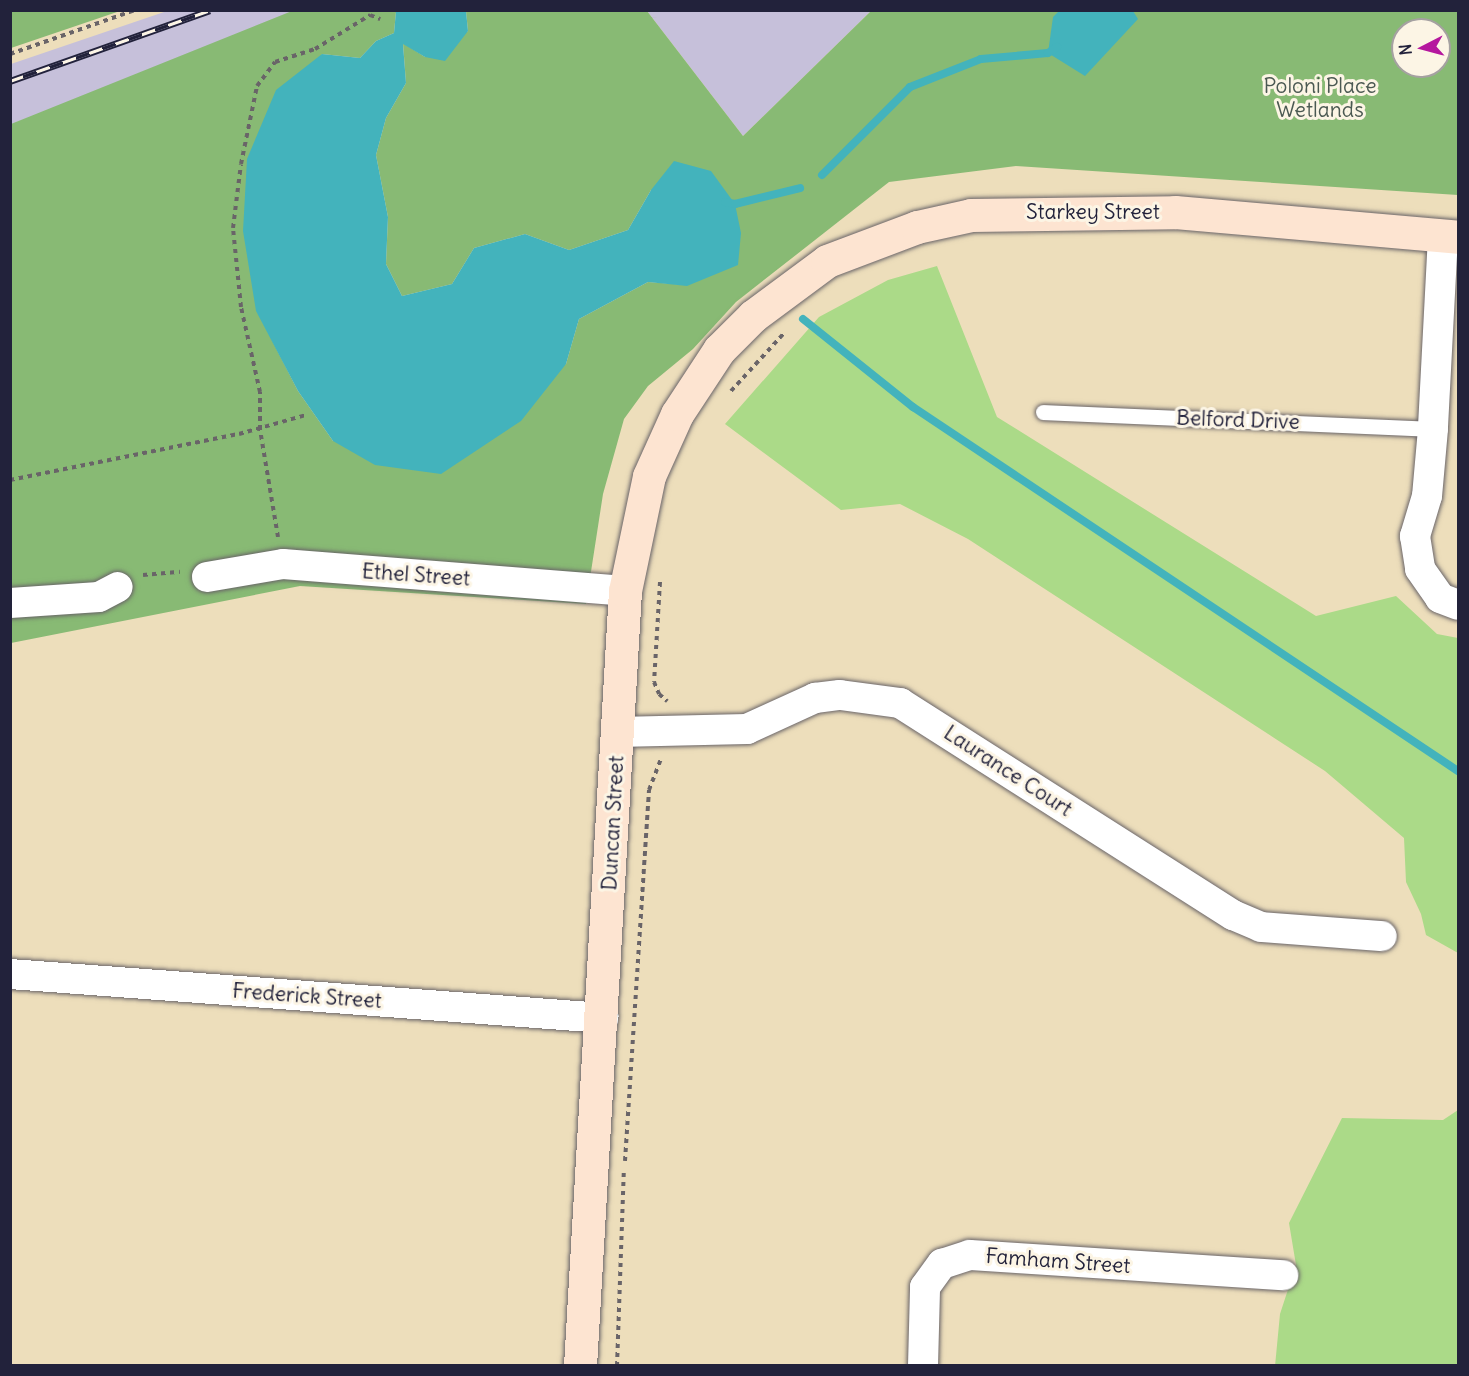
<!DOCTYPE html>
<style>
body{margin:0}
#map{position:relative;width:1469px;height:1376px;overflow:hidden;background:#eddebb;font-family:Delius,sans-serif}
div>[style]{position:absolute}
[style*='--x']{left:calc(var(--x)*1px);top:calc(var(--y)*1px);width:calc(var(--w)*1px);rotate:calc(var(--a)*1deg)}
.industrial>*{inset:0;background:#c6c0da}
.green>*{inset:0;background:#abda88}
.forest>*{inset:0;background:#88ba74}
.water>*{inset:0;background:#43b3bc}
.stream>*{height:8px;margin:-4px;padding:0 4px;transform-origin:4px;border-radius:4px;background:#43b3bc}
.path>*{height:4px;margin-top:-2px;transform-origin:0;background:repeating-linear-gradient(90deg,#696468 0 4.5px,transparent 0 9px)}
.roads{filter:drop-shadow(0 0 2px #696468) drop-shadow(0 0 2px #696468)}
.lane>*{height:15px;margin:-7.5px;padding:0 7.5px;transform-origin:7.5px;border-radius:7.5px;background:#fff}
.street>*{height:30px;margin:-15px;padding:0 15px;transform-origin:15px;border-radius:15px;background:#fff}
.secondary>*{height:33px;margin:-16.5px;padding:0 16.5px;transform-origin:16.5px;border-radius:16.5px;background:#fde4d1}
.rail>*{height:7px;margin-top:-3.5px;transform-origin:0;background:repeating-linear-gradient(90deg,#fcf5e5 0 14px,#22223b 0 28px);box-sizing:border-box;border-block:2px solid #22223b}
span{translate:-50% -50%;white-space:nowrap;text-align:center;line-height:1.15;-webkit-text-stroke:6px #fcf5e5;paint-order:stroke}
.park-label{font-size:21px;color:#4b5952}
.street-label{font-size:21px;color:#22223b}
.frame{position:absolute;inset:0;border:12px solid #22223b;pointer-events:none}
.north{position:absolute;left:1391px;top:18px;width:60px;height:60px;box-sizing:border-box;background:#fcf5e5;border:2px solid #a5a1a1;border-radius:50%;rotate:264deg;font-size:16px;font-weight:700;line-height:24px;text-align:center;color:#22223b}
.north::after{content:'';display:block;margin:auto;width:21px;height:27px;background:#b5179e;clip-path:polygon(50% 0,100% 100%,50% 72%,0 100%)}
</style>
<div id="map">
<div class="industrial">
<i style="clip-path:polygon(167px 11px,347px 11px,11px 137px,11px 64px)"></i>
<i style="clip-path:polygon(647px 11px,871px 11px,743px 136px)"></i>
</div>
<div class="green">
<i style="clip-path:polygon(937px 266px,997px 417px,1316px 616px,1396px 596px,1437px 634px,1458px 638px,1458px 953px,1426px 935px,1421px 914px,1406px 882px,1404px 838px,1325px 771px,968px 539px,900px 504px,841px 510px,725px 424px,819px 317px,888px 280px)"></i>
<i style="clip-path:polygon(1458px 1110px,1458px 1365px,1275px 1366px,1280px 1314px,1296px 1265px,1289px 1223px,1342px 1118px,1443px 1120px)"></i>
</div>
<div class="forest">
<i style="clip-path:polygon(11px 10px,120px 10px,120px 11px,11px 48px)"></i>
<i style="clip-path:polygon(evenodd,292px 11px,396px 11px,394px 33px,376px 41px,360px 58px,322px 54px,257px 311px,298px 391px,333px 441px,566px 364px,579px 319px,648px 282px,687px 285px,651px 190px,628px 230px,569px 250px,525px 234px,474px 248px,452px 284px,402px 296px,386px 264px,388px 217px,376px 155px,386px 118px,406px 83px,403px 43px,425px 57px,468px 31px,466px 11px,647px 11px,743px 136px,871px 11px,1458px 11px,1458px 195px,1016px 166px,889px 182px,736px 302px,693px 349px,648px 386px,624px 419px,603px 494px,586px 604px,300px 586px,11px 643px,11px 124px,292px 11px,1403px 30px,1439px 30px,1439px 66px,1403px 66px,1403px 30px)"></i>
</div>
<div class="water">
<i style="clip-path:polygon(396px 11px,466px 11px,468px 31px,445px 61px,425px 57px,403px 44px,406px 83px,386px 118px,376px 155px,388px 217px,386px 264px,402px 296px,452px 284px,474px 248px,525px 234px,569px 250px,628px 230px,651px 190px,674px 161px,711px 171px,735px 204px,741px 233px,738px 265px,687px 286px,648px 282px,579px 319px,566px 364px,521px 421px,441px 474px,375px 465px,333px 441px,298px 391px,256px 311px,243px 231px,247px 159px,276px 90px,322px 54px,360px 58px,376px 41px,394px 33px)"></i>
<i style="clip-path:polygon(1059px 11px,1133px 11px,1138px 19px,1085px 76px,1048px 53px,1053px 17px)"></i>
</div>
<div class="stream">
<i style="--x:822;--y:175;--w:124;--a:-45"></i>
<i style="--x:910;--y:87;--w:76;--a:-21.5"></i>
<i style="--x:981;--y:59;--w:67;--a:-5.1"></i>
<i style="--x:1048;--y:53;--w:11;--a:-34"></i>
<i style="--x:725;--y:202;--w:10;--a:11"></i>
<i style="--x:735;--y:204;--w:67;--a:-13.8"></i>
<i style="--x:803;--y:319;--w:141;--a:38.7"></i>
<i style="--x:913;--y:407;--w:655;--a:33.74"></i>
</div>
<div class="path">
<i style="--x:10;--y:54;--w:133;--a:-19.4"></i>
<i style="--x:731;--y:391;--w:80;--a:-47.5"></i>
<i style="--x:10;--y:480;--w:234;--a:-11.4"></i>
<i style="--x:239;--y:434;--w:70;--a:-15.8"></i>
<i style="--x:278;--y:537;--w:109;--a:-99.5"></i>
<i style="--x:260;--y:430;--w:38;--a:-90"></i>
<i style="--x:260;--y:392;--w:87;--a:-102.6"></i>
<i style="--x:241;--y:307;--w:79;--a:-95.8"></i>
<i style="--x:233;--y:228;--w:64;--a:-82.9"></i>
<i style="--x:241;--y:164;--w:80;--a:-78.4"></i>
<i style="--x:257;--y:86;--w:30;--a:-53"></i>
<i style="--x:275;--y:62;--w:42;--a:-18"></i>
<i style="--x:315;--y:49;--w:65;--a:-31.7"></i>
<i style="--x:370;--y:15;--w:11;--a:22"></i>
<i style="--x:143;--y:575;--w:37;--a:-5"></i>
<i style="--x:660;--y:582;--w:100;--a:93.4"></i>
<i style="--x:654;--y:682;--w:13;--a:67"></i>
<i style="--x:659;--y:694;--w:11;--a:41"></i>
<i style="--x:625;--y:1161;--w:372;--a:-86.3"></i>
<i style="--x:649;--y:790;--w:34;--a:-69"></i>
<i style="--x:617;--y:1366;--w:197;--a:-88"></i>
</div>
<div class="roads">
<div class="lane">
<i style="--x:1043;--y:412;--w:390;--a:2.5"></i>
</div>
<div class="street">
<i style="--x:1443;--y:236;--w:193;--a:93"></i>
<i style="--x:1433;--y:429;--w:67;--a:95.1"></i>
<i style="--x:1427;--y:496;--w:42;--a:106.7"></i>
<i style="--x:1415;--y:536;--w:33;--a:81"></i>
<i style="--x:1420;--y:569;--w:35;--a:55"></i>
<i style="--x:1440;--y:598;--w:19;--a:21"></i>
<i style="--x:207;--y:577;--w:77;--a:-9.7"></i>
<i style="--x:283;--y:564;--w:343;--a:4.5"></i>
<i style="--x:10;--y:603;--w:89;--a:-3.9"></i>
<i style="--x:99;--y:597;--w:21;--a:-28"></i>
<i style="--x:617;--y:732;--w:130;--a:-1.3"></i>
<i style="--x:747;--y:729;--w:75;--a:-24.5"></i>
<i style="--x:815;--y:698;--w:25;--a:-7"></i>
<i style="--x:840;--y:695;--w:61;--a:7.6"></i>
<i style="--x:900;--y:703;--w:395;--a:32.5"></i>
<i style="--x:1233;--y:915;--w:30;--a:23"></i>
<i style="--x:1261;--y:927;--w:121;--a:4.3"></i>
<i style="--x:10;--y:974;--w:595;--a:4.24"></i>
<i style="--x:923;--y:1366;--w:79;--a:-88.5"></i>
<i style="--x:925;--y:1287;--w:29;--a:-54"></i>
<i style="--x:942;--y:1264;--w:29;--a:-18"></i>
<i style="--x:970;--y:1255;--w:314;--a:3.7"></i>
</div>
<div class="secondary">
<i style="--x:580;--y:1366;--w:776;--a:-86.68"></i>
<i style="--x:625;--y:591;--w:117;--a:-78.2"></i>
<i style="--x:649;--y:476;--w:68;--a:-65.7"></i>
<i style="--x:677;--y:414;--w:77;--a:-56.7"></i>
<i style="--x:719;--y:350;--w:48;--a:-45"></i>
<i style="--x:753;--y:316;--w:92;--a:-36.6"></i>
<i style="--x:827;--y:261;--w:96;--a:-20.7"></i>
<i style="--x:917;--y:227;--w:55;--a:-12.5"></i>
<i style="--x:971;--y:215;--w:204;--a:-0.8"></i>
<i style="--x:1175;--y:212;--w:284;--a:5"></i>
</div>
</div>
<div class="rail">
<i style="--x:10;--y:81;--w:212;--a:-19.5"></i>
</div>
<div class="park-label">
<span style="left:1320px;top:98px">Poloni Place<br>Wetlands</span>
</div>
<div class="street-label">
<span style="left:1093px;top:212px">Starkey Street</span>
<span style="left:1238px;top:420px;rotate:2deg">Belford Drive</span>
<span style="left:416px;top:575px;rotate:4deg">Ethel Street</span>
<span style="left:1008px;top:771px;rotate:33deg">Laurance Court</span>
<span style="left:613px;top:823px;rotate:-87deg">Duncan Street</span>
<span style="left:307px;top:996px;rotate:4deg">Frederick Street</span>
<span style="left:1058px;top:1261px;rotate:4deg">Famham Street</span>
</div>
<div class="frame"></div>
<div class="north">N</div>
</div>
